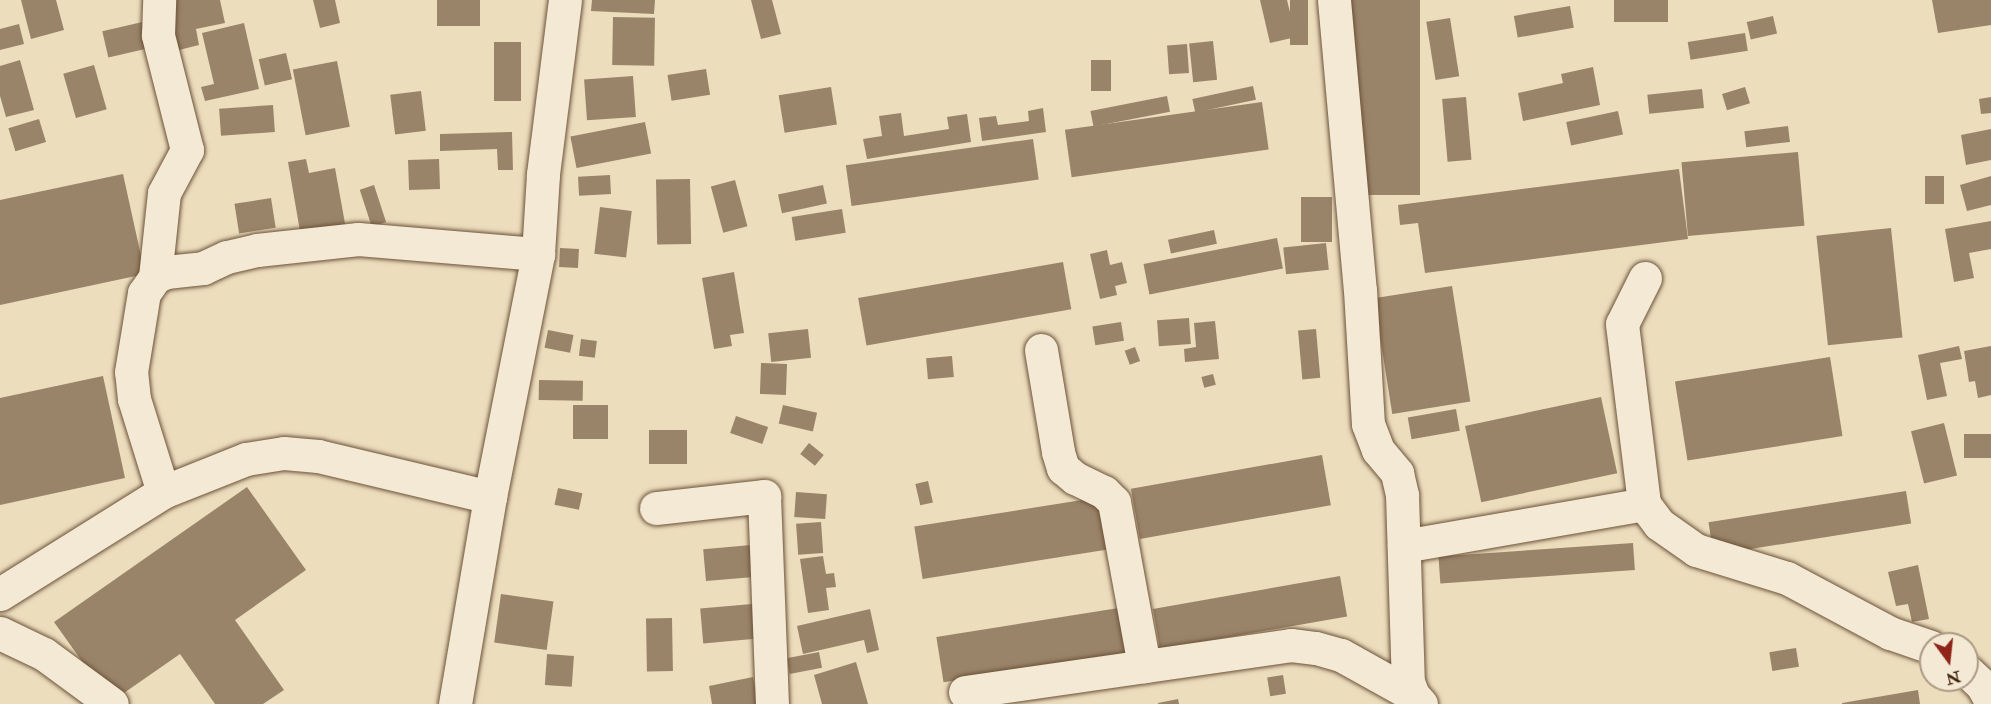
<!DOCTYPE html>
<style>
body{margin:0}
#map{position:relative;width:1991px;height:704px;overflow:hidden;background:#ecddbd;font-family:"IM FELL Double Pica",serif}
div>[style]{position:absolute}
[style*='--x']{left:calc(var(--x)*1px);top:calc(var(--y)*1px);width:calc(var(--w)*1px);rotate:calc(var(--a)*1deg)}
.building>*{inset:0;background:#9a8469;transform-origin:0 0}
.roads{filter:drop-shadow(0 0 2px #6c5239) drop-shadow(0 0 2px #6c5239)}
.minor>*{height:33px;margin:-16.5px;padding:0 16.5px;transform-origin:16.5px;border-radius:16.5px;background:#f3e9d4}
span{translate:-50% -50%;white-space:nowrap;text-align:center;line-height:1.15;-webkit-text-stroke:6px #f3e9d4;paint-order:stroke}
.north{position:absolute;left:1919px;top:632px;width:60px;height:60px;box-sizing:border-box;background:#f3e9d4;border:2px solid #ac9a84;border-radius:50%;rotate:165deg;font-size:16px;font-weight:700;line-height:24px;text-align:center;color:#42240d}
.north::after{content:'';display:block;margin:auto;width:21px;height:27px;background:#8f2418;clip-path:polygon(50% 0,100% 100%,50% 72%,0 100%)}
</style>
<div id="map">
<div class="building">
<i style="clip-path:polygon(21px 0,56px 0,64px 30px,31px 39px)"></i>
<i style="clip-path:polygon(165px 0,220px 0,225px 23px,196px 29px,199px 45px,175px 51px)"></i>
<i style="clip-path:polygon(313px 0,335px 0,340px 23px,320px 28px)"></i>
<i style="left:437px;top:0;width:43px;height:26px"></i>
<i style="clip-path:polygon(592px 0,655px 0,654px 14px,591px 11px)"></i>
<i style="clip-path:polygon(751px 0,772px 0,781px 34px,761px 39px)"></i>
<i style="clip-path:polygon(1260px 0,1287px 0,1296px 37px,1270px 43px)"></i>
<i style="left:1290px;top:0;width:18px;height:45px"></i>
<i style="left:1340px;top:0;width:80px;height:195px"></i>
<i style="left:1614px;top:0;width:54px;height:22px"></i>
<i style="clip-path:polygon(1932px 0,1991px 0,1991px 25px,1938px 33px)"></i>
<i style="left:1570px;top:6px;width:22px;height:57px;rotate:80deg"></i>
<i style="left:1773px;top:16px;width:18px;height:27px;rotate:77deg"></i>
<i style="left:613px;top:17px;width:42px;height:48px;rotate:1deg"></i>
<i style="left:1450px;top:18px;width:59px;height:24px;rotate:81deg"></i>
<i style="left:151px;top:20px;width:27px;height:50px;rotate:77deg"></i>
<i style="clip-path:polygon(244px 23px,259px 89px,205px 101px,201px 87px,214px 84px,202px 33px)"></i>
<i style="clip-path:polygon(19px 24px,24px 44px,0 50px,0 29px)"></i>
<i style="left:1745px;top:33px;width:18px;height:58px;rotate:81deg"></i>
<i style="left:1213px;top:41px;width:39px;height:24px;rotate:84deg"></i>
<i style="left:494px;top:42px;width:27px;height:59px"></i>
<i style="left:1187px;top:44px;width:29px;height:20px;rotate:86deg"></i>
<i style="left:286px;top:53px;width:27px;height:28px;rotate:77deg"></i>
<i style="clip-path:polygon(20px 60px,34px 110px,6px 117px,0 96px,0 66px)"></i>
<i style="left:1091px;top:60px;width:20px;height:31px"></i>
<i style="left:337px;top:61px;width:67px;height:45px;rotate:79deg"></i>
<i style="left:94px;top:65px;width:46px;height:32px;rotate:74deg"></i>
<i style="clip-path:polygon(1593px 67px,1600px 105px,1523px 121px,1518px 93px,1563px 83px,1561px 74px)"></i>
<i style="left:706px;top:69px;width:26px;height:39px;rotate:81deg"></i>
<i style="left:633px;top:76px;width:41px;height:49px;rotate:86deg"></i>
<i style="left:1253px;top:86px;width:14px;height:62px;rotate:78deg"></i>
<i style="left:831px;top:87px;width:38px;height:53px;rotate:81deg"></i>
<i style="left:1745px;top:87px;width:17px;height:24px;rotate:73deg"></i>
<i style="left:1702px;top:89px;width:19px;height:55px;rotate:84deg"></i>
<i style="left:421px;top:91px;width:40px;height:31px;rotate:83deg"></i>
<i style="left:1167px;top:96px;width:16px;height:78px;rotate:79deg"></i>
<i style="left:1466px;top:97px;width:63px;height:24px;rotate:85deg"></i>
<i style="clip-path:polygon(1991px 97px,1991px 113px,1981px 114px,1979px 99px)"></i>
<i style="left:1262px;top:102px;width:48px;height:199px;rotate:82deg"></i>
<i style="left:273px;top:105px;width:27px;height:54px;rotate:86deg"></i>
<i style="clip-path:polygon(1043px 108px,1046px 132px,982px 141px,979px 118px,996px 116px,998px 125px,1029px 121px,1028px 111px)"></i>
<i style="left:1618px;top:111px;width:24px;height:53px;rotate:78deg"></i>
<i style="clip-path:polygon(901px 113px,904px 136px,949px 129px,947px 117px,967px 114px,971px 142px,867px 159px,863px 139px,882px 136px,879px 116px)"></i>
<i style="left:39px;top:119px;width:24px;height:32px;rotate:73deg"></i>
<i style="left:645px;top:122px;width:32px;height:76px;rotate:79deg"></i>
<i style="left:1788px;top:126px;width:16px;height:44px;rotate:83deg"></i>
<i style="clip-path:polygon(1991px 129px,1991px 160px,1966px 165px,1961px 135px)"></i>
<i style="clip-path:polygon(512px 132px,513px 170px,498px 170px,497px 149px,440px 151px,440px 134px)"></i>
<i style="left:1033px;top:139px;width:41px;height:189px;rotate:82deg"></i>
<i style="left:1798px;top:152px;width:74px;height:117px;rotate:85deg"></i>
<i style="clip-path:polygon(306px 159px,309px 173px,335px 168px,346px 229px,301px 237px,288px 162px)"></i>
<i style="left:439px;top:159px;width:30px;height:31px;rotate:88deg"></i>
<i style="clip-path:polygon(1679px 169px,1688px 239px,1425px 273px,1418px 223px,1400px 225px,1398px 205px)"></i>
<i style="clip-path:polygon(123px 174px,145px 274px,0 305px,0 200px)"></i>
<i style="left:610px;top:175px;width:19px;height:32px;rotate:87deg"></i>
<i style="left:1925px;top:176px;width:19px;height:28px"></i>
<i style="clip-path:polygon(1991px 176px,1991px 205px,1967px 211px,1960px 185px)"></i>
<i style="left:690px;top:179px;width:65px;height:34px;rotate:89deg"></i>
<i style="left:735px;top:180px;width:48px;height:25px;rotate:75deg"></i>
<i style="left:374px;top:185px;width:39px;height:15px;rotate:72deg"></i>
<i style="left:823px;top:185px;width:19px;height:46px;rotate:78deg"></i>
<i style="left:1301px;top:197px;width:31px;height:45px"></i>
<i style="left:271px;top:198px;width:30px;height:37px;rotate:81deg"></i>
<i style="left:600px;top:207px;width:32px;height:47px;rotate:7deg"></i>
<i style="left:842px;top:209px;width:24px;height:51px;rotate:81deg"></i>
<i style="clip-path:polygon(1991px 221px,1991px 249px,1969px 253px,1974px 278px,1954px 282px,1945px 229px)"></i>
<i style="left:1891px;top:228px;width:110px;height:75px;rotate:84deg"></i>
<i style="left:1214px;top:230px;width:14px;height:47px;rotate:78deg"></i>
<i style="left:1277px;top:238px;width:31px;height:136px;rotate:79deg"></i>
<i style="left:1326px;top:243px;width:27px;height:43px;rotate:84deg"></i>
<i style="left:560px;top:248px;width:19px;height:19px;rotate:3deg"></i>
<i style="clip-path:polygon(1107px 250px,1110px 265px,1122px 262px,1127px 283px,1115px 286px,1117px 295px,1100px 299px,1090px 254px)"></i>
<i style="left:1063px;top:262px;width:48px;height:208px;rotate:80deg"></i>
<i style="clip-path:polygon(734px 272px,744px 333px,730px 335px,732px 346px,714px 349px,702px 278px)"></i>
<i style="left:1452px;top:286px;width:117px;height:79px;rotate:81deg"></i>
<i style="left:1189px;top:318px;width:26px;height:32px;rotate:86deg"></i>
<i style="clip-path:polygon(1215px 321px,1219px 359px,1185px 362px,1184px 349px,1196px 347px,1194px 323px)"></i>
<i style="left:1121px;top:322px;width:19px;height:29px;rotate:81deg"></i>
<i style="left:808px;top:329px;width:29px;height:40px;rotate:84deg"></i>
<i style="left:1316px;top:329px;width:49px;height:18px;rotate:85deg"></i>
<i style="left:548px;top:330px;width:26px;height:18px;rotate:11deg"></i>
<i style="left:581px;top:339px;width:16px;height:17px;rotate:7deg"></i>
<i style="clip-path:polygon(1959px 346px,1962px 359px,1940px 363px,1947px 396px,1927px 400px,1918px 355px)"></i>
<i style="clip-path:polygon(1991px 346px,1991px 395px,1978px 398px,1975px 381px,1969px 382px,1964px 351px)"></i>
<i style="left:1135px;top:347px;width:15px;height:11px;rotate:70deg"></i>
<i style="left:952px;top:356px;width:21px;height:26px;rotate:85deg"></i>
<i style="left:1830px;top:357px;width:80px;height:157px;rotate:81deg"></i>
<i style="left:761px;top:363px;width:26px;height:31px;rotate:2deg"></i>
<i style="left:1213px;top:374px;width:11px;height:12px;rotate:75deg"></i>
<i style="clip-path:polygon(103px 376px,125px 478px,0 505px,0 398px)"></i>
<i style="left:539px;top:380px;width:44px;height:20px;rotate:1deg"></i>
<i style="left:1601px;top:397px;width:78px;height:139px;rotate:78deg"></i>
<i style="left:573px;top:405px;width:35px;height:34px"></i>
<i style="left:783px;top:405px;width:35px;height:19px;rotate:13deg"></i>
<i style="left:1456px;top:409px;width:22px;height:49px;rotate:80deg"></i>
<i style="left:736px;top:416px;width:34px;height:18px;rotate:19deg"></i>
<i style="left:1944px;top:423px;width:54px;height:34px;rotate:76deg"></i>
<i style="left:649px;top:430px;width:38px;height:34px"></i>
<i style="left:1991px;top:434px;width:24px;height:27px;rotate:90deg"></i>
<i style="left:809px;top:443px;width:19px;height:14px;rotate:39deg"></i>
<i style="left:1322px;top:455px;width:51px;height:194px;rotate:80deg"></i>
<i style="left:928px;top:481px;width:22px;height:13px;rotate:77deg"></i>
<i style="clip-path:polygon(247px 487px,306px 570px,235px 620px,284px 690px,263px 704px,215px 704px,180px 654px,111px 702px,54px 622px)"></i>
<i style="left:558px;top:488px;width:25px;height:17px;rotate:12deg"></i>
<i style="left:1906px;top:491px;width:33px;height:200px;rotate:81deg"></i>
<i style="left:796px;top:492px;width:31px;height:25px;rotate:4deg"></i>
<i style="left:1101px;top:497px;width:53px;height:189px;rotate:81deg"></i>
<i style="left:821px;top:522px;width:31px;height:25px;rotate:86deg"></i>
<i style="left:1633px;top:543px;width:27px;height:195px;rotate:86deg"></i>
<i style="left:751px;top:545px;width:32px;height:48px;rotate:85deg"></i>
<i style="clip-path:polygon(823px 556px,826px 574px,834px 573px,836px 587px,826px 588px,829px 610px,808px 613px,800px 559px)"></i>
<i style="clip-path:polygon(1918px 565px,1929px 619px,1912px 622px,1908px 604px,1896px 606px,1888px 572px)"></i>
<i style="left:1340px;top:576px;width:41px;height:190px;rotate:80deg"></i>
<i style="left:501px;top:594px;width:53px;height:49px;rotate:8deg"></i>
<i style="left:752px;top:604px;width:35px;height:52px;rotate:85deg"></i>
<i style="left:1125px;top:607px;width:46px;height:191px;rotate:81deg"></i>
<i style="clip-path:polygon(870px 609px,879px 650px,867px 653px,864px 640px,803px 654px,797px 626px)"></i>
<i style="left:672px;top:618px;width:53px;height:26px;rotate:89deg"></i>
<i style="left:1796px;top:648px;width:19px;height:27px;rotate:81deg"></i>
<i style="left:819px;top:652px;width:16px;height:33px;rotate:79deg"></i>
<i style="left:547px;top:654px;width:27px;height:31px;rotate:4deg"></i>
<i style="clip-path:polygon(856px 662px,868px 704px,822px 704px,814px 675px)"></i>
<i style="left:1283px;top:675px;width:19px;height:16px;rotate:81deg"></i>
<i style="clip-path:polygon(753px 677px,758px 704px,712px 704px,709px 686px)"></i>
<i style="clip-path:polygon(1918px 690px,1920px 704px,1842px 704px,1842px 703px)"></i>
<i style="clip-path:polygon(1178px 699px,1179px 704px,1158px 704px,1158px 703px)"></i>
</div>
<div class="roads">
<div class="minor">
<i style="--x:1334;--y:0;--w:291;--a:84.9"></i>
<i style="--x:1360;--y:290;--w:134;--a:86.6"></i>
<i style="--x:1368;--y:424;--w:28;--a:69"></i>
<i style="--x:1378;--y:450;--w:30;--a:50"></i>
<i style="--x:1397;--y:473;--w:23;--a:77"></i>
<i style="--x:1402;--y:495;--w:187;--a:88.2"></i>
<i style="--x:1408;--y:682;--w:14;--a:69"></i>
<i style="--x:1413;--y:695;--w:12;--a:48"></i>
<i style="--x:155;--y:277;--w:84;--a:-83.9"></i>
<i style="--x:164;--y:193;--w:49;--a:-61.9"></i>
<i style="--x:187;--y:150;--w:119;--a:-104.2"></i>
<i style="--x:158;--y:35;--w:35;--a:-88"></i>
<i style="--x:1645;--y:278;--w:51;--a:116.6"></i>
<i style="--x:1622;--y:324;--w:181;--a:83"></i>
<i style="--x:1644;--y:504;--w:25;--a:53"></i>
<i style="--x:1659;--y:524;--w:45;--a:35.1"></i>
<i style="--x:1696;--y:550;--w:95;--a:17.1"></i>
<i style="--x:1787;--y:578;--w:117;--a:28.1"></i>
<i style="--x:1890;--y:633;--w:43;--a:18.9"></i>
<i style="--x:1041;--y:350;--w:103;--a:80.5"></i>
<i style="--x:1058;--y:452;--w:17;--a:73"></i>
<i style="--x:1063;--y:468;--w:16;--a:40"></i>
<i style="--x:1075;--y:478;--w:32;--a:26"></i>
<i style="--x:1104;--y:492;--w:14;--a:45"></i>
<i style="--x:1114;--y:502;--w:167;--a:79.6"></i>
<i style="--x:163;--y:492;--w:97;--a:-107.3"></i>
<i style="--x:134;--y:399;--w:27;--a:-96"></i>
<i style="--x:131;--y:372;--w:80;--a:-80.7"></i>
<i style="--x:144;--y:293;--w:19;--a:-55"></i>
<i style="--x:155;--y:277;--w:12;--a:-24"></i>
<i style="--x:166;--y:272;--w:37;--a:-6"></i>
<i style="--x:203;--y:268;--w:26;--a:-25"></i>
<i style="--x:227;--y:257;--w:31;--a:-13"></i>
<i style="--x:257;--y:250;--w:102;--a:-6.2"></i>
<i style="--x:358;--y:239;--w:181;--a:4.8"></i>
<i style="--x:656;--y:508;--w:109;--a:-6.3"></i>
<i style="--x:764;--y:496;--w:208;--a:87.8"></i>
<i style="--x:1404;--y:546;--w:244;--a:-9.9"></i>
<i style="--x:0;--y:594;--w:192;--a:-32"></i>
<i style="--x:163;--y:492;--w:89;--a:-21.7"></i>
<i style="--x:246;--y:459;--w:38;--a:-9"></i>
<i style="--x:284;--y:453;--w:34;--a:5"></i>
<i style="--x:318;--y:456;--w:177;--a:13.4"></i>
<i style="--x:0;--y:633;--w:49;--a:25.5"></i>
<i style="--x:44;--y:654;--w:84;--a:36.3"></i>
<i style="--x:1967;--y:671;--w:21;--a:43"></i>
<i style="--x:1982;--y:685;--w:18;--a:61"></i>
<i style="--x:965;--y:692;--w:329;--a:-8.2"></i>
<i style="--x:1291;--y:645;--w:25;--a:7"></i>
<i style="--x:1316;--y:648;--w:26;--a:16"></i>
<i style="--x:1341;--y:655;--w:82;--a:29.1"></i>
<i style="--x:455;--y:704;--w:210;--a:-80.4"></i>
<i style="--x:490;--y:497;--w:248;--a:-78.8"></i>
<i style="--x:538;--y:254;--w:80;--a:-86.4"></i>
<i style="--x:543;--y:174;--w:175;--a:-82.8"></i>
</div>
</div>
<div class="north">N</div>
</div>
